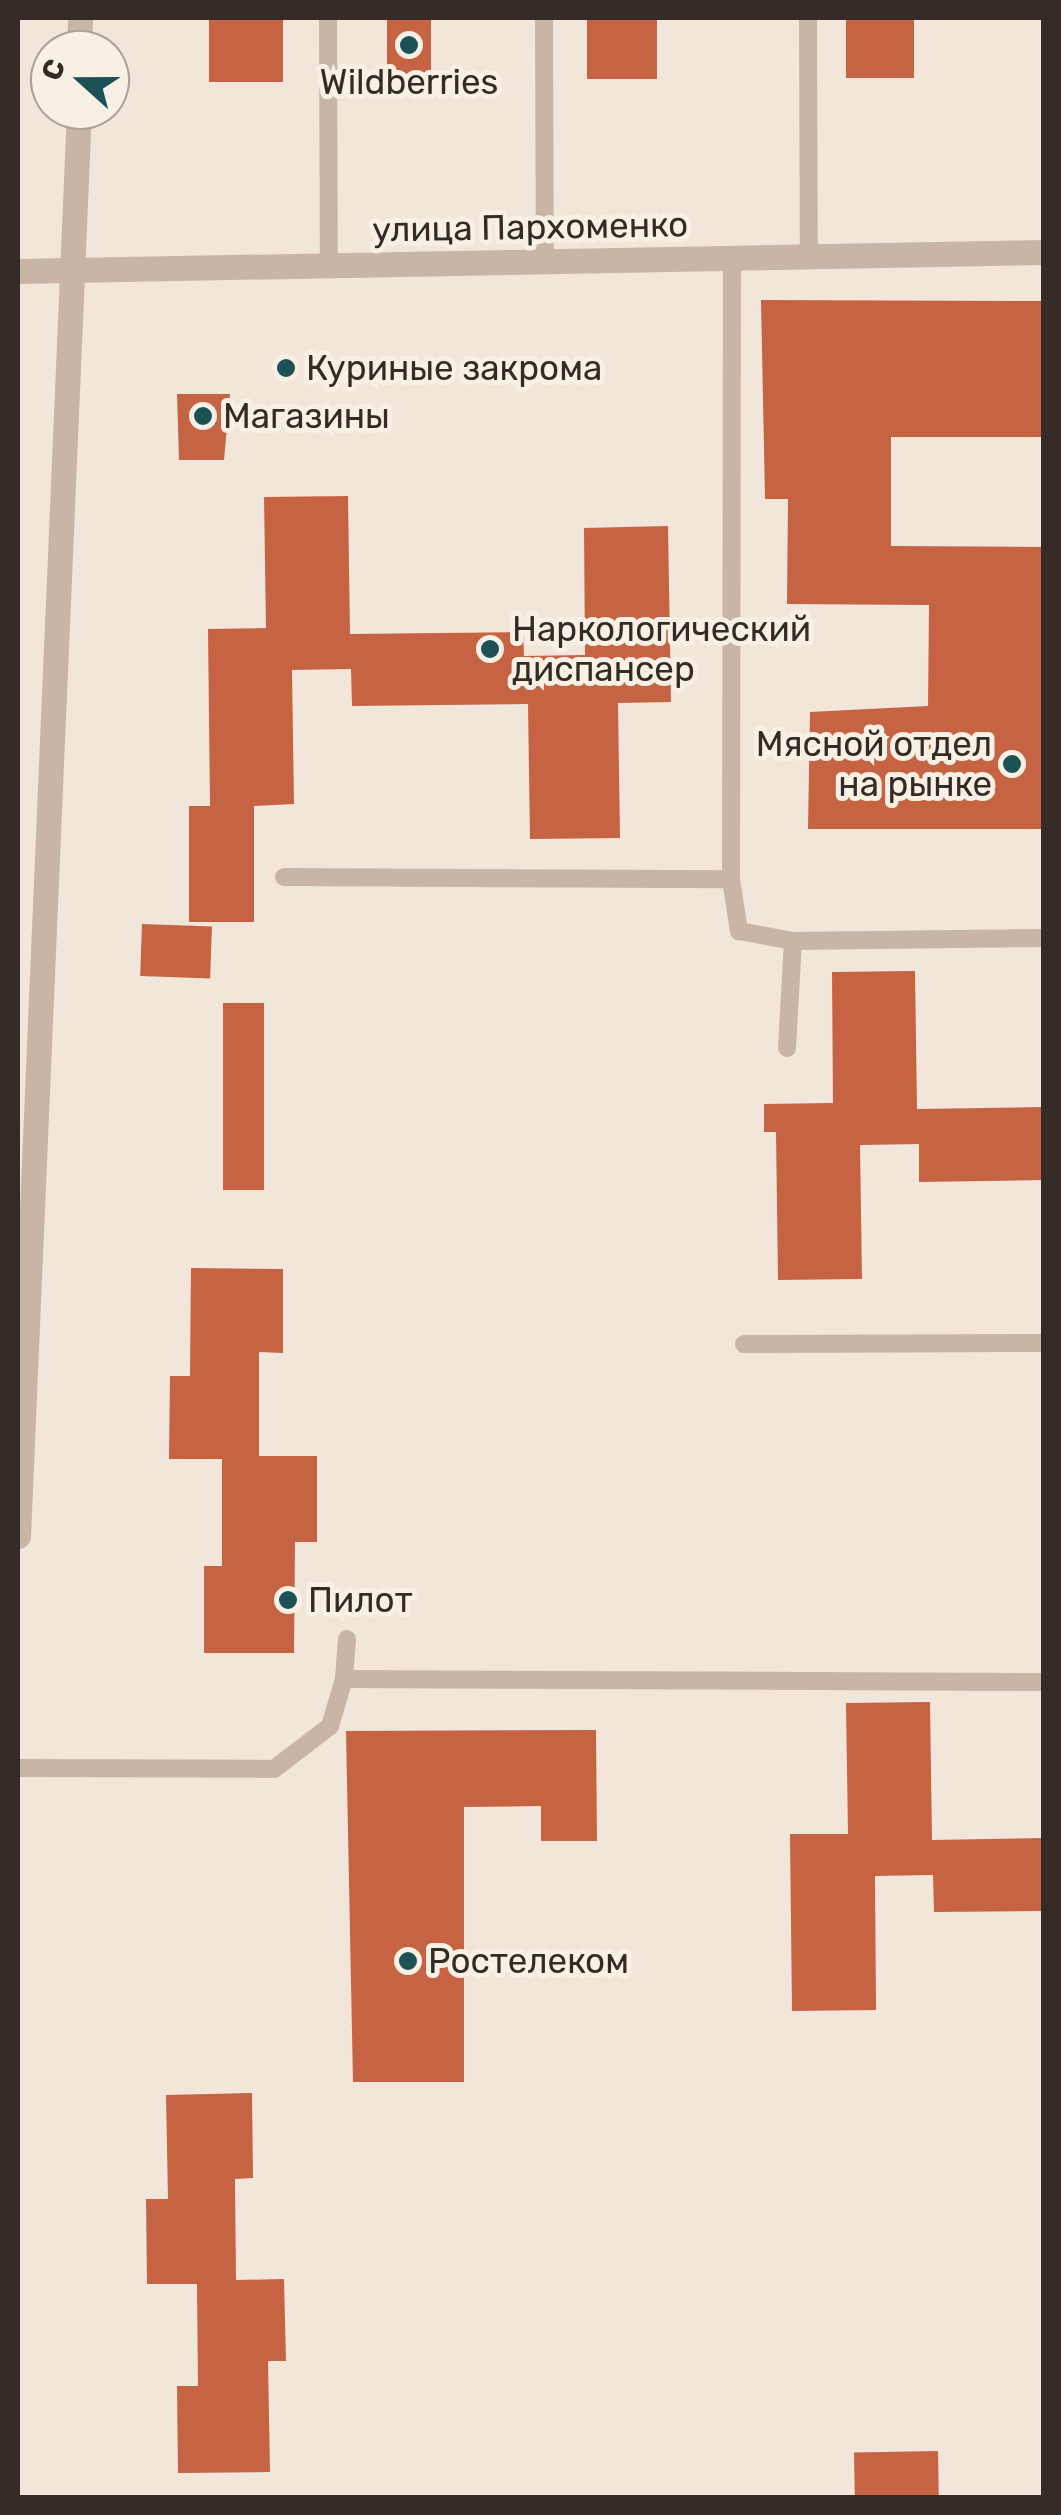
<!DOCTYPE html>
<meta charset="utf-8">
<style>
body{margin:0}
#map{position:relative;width:1061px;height:2515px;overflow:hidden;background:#f1e6d9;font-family:Rubik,sans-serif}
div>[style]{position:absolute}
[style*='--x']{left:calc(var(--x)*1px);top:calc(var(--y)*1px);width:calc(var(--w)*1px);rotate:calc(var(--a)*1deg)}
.building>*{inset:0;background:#c56343;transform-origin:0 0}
.service>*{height:18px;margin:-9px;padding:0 9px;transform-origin:9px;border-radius:9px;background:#c8b5a5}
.tertiary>*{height:25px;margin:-12.5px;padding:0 12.5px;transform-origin:12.5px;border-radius:12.5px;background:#c8b5a5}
.dots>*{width:28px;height:28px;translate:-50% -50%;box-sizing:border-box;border:5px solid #f9f0e5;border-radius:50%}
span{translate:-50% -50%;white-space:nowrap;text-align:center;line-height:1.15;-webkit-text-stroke:10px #f9f0e5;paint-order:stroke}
.poi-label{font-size:35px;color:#342b26}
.left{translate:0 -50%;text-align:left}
.right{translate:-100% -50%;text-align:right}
.street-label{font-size:35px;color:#342b26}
.frame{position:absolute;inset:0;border:20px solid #342b26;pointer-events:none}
.north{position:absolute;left:30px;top:30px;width:100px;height:100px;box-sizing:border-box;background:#f9f0e5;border:2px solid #aaa199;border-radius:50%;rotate:291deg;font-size:28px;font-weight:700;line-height:40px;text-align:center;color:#342b26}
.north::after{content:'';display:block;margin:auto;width:35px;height:45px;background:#1c5155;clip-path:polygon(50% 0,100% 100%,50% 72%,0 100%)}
</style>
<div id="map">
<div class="building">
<i style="left:209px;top:18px;width:74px;height:64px"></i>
<i style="left:387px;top:18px;width:44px;height:56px"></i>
<i style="left:587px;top:18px;width:70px;height:61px"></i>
<i style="left:846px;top:18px;width:68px;height:60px"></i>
<i style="clip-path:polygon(761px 300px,1044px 301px,1044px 437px,891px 437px,891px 546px,1044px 547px,1044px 829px,808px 829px,810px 712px,928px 706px,929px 605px,787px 604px,788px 499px,765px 499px)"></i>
<i style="clip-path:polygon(177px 394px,230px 394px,224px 460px,179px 460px)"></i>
<i style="clip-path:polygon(348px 496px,350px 634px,523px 632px,524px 656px,585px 655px,584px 528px,668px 526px,671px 702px,618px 703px,620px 838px,530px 839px,528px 704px,352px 706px,351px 669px,292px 670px,294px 804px,254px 806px,254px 922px,189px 922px,189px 806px,210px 806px,208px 629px,266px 628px,264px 497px)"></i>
<i style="left:142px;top:924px;width:70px;height:52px;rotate:2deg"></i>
<i style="clip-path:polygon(915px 971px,917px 1109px,1044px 1107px,1044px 1180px,919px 1182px,919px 1144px,860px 1145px,862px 1279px,778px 1280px,776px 1132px,764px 1132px,764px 1104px,833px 1103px,832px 972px)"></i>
<i style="left:223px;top:1003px;width:41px;height:187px"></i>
<i style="clip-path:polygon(191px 1268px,283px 1269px,283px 1353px,259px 1352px,259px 1456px,317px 1456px,317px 1542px,295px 1542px,294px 1653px,204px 1653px,204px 1566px,222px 1566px,222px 1459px,169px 1459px,170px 1376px,190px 1376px)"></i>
<i style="clip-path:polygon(930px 1702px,932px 1840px,1044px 1838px,1044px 1911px,934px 1912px,933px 1875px,875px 1876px,876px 2010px,792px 2011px,790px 1834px,848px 1834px,846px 1703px)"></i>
<i style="clip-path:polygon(596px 1730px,597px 1841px,541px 1841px,541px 1806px,464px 1807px,464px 2082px,353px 2082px,346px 1731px)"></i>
<i style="clip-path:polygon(252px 2093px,253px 2178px,235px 2179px,236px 2280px,284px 2279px,286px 2361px,268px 2361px,270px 2472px,178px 2473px,177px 2386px,198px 2386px,197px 2284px,147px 2284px,146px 2199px,168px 2199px,166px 2095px)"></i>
<i style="left:938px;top:2451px;width:47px;height:84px;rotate:89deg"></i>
</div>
<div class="service">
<i style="--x:328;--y:18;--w:248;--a:89.8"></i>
<i style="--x:544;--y:18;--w:243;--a:89.8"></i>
<i style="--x:808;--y:18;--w:238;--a:89.8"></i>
<i style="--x:284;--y:877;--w:447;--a:0.3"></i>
<i style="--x:731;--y:879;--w:621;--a:-89.91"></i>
<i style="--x:731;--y:879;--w:53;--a:81.3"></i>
<i style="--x:739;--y:931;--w:55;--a:10.5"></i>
<i style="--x:787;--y:1048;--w:107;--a:-86.8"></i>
<i style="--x:793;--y:941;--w:251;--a:-0.7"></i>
<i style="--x:744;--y:1344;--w:300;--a:-0.2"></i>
<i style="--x:344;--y:1679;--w:40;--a:-85.7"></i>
<i style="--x:18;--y:1768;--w:256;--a:0.2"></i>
<i style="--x:274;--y:1769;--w:71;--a:-37.5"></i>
<i style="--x:330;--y:1726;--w:49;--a:-73.4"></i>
<i style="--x:344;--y:1679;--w:700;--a:0.25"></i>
</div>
<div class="tertiary">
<i style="--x:79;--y:50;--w:32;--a:-88"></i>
<i style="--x:18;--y:271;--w:1026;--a:-1.06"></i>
<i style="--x:18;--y:1536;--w:1427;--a:-87.55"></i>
</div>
<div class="dots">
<i style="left:409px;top:45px;background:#1c5155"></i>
<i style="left:286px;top:368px;background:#1c5155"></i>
<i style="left:203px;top:416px;background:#1c5155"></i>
<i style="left:490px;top:649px;background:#1c5155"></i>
<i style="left:1012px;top:764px;background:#1c5155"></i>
<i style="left:288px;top:1600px;background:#1c5155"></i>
<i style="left:408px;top:1961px;background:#1c5155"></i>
</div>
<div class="poi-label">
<span style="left:409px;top:82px">Wildberries</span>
<span class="left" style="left:306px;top:368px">Куриные закрома</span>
<span class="left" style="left:223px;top:416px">Магазины</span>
<span class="left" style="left:512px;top:649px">Наркологический<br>диспансер</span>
<span class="right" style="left:992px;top:764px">Мясной отдел<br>на рынке</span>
<span class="left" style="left:308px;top:1600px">Пилот</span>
<span class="left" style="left:428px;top:1961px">Ростелеком</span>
</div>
<div class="street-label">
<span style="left:530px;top:227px;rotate:-1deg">улица Пархоменко</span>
</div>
<div class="frame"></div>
<div class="north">С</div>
</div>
